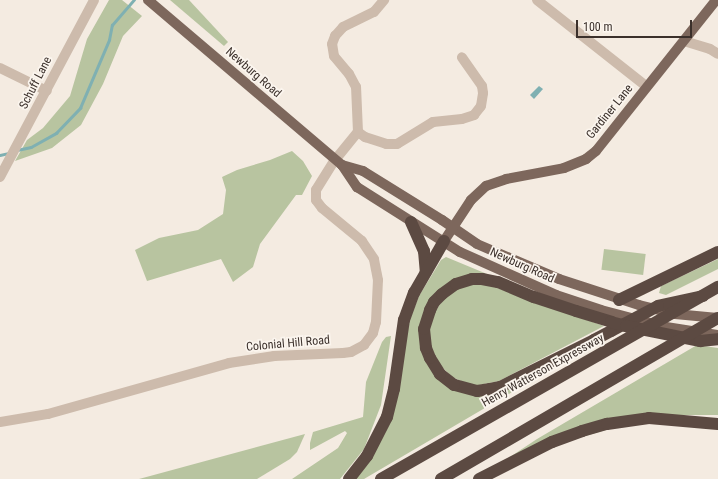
<!DOCTYPE html>
<style>
body{margin:0}
#map{position:relative;width:718px;height:479px;overflow:hidden;background:#f4ebe1;font-family:"Roboto Condensed",sans-serif}
div>[style]{position:absolute}
[style*='--x']{left:calc(var(--x)*1px);top:calc(var(--y)*1px);width:calc(var(--w)*1px);rotate:calc(var(--a)*1deg)}
.green>*{inset:0;background:#b8c4a0;transform-origin:0 0}
.water>*{inset:0;background:#7fb0b2}
.stream>*{height:2.5px;margin:-1.25px;padding:0 1.25px;transform-origin:1.25px;border-radius:1.25px;background:#7fb0b2}
.minor>*{height:10px;margin:-5px;padding:0 5px;transform-origin:5px;border-radius:5px;background:#cdbbac}
.major>*{height:10px;margin:-5px;padding:0 5px;transform-origin:5px;border-radius:5px;background:#7d675c}
.highway>*{height:12px;margin:-6px;padding:0 6px;transform-origin:6px;border-radius:6px;background:#5c4a42}
span{translate:-50% -50%;white-space:nowrap;text-align:center;line-height:1.15;-webkit-text-stroke:3.5px #fbf5ee;paint-order:stroke}
.street-label{font-size:12px;color:#3b302b}
.scale{position:absolute;left:576px;top:20px;width:116px;height:18px;box-sizing:border-box;border:2px solid #3b302b;border-top:0;padding-left:5px;font-size:12px;line-height:14px;white-space:nowrap;color:#3b302b;-webkit-text-stroke:3px #fbf5ee;paint-order:stroke}
</style>
<div id="map">
<div class="green">
<i style="clip-path:polygon(109px 0,122px 0,142px 16px,123px 36px,103px 84px,81px 125px,52px 148px,15px 161px,27px 140px,43px 128px,70px 96px,87px 39px)"></i>
<i style="clip-path:polygon(170px 0,189px 0,228px 42px,224px 46px)"></i>
<i style="clip-path:polygon(292px 151px,303px 161px,312px 176px,302px 195px,296px 195px,260px 244px,253px 267px,233px 282px,221px 259px,147px 281px,135px 250px,159px 238px,198px 230px,223px 214px,226px 190px,222px 177px,237px 170px,270px 160px)"></i>
<i style="left:604px;top:249px;width:42px;height:21px;rotate:7deg"></i>
<i style="clip-path:polygon(446px 257px,487px 274px,453px 281px,420px 336px,457px 390px,540px 373px,519px 388px,364px 479px,355px 479px,373px 455px,389px 425px,410px 319px,419px 296px,441px 260px)"></i>
<i style="clip-path:polygon(718px 259px,718px 269px,666px 295px,659px 293px,661px 286px)"></i>
<i style="clip-path:polygon(474px 284px,489px 285px,604px 326px,499px 381px,479px 385px,470px 385px,452px 377px,438px 363px,431px 346px,429px 328px,431px 319px,440px 304px,446px 297px,459px 288px)"></i>
<i style="clip-path:polygon(391px 336px,381px 405px,364px 449px,340px 479px,292px 479px,338px 448px,347px 433px,345px 431px,310px 450px,310px 443px,313px 432px,363px 417px,366px 382px,382px 342px,386px 337px)"></i>
<i style="clip-path:polygon(697px 345px,718px 348px,718px 415px,657px 415px,507px 459px,537px 439px)"></i>
<i style="clip-path:polygon(305px 434px,297px 452px,290px 459px,257px 479px,139px 479px)"></i>
</div>
<div class="water">
<i style="clip-path:polygon(539px 86px,543px 89px,534px 99px,530px 95px)"></i>
</div>
<div class="stream">
<i style="--x:17;--y:150;--w:14;--a:-12"></i>
<i style="--x:31;--y:147;--w:29;--a:-29"></i>
<i style="--x:56;--y:133;--w:35;--a:-46"></i>
<i style="--x:80;--y:108;--w:74;--a:-66.9"></i>
<i style="--x:109;--y:40;--w:15;--a:-79"></i>
<i style="--x:112;--y:25;--w:33;--a:-49"></i>
<i style="--x:0;--y:155;--w:9;--a:-13"></i>
</div>
<div class="minor">
<i style="--x:537;--y:0;--w:140;--a:38.3"></i>
<i style="--x:684;--y:41;--w:27;--a:17"></i>
<i style="--x:710;--y:49;--w:9;--a:32"></i>
<i style="--x:0;--y:68;--w:52;--a:26.1"></i>
<i style="--x:358;--y:132;--w:9;--a:36"></i>
<i style="--x:365;--y:137;--w:22;--a:18"></i>
<i style="--x:386;--y:144;--w:11;--a:0"></i>
<i style="--x:397;--y:144;--w:42;--a:-31.4"></i>
<i style="--x:433;--y:122;--w:29;--a:-6"></i>
<i style="--x:462;--y:119;--w:13;--a:-18"></i>
<i style="--x:474;--y:115;--w:11;--a:-52"></i>
<i style="--x:481;--y:106;--w:13;--a:-81"></i>
<i style="--x:483;--y:93;--w:7;--a:-98"></i>
<i style="--x:482;--y:86;--w:35;--a:-125"></i>
<i style="--x:0;--y:177;--w:200;--a:-62"></i>
<i style="--x:0;--y:422;--w:49;--a:-9.5"></i>
<i style="--x:48;--y:414;--w:188;--a:-15.7"></i>
<i style="--x:229;--y:363;--w:46;--a:-8.8"></i>
<i style="--x:274;--y:356;--w:69;--a:-2.5"></i>
<i style="--x:343;--y:353;--w:8;--a:-7"></i>
<i style="--x:351;--y:352;--w:15;--a:-28"></i>
<i style="--x:364;--y:345;--w:15;--a:-53"></i>
<i style="--x:373;--y:333;--w:11;--a:-75"></i>
<i style="--x:376;--y:322;--w:42;--a:-87.3"></i>
<i style="--x:378;--y:280;--w:21;--a:-101"></i>
<i style="--x:374;--y:259;--w:22;--a:-124"></i>
<i style="--x:362;--y:241;--w:52;--a:-140.5"></i>
<i style="--x:322;--y:208;--w:10;--a:-127"></i>
<i style="--x:316;--y:200;--w:10;--a:-90"></i>
<i style="--x:316;--y:190;--w:36;--a:-58"></i>
<i style="--x:335;--y:160;--w:36;--a:-51"></i>
<i style="--x:358;--y:132;--w:45;--a:-92.5"></i>
<i style="--x:356;--y:87;--w:15;--a:-118"></i>
<i style="--x:349;--y:74;--w:23;--a:-130"></i>
<i style="--x:334;--y:56;--w:12;--a:-99"></i>
<i style="--x:332;--y:44;--w:9;--a:-69"></i>
<i style="--x:335;--y:36;--w:12;--a:-48"></i>
<i style="--x:343;--y:27;--w:34;--a:-26"></i>
<i style="--x:374;--y:12;--w:16;--a:-50"></i>
</div>
<div class="major">
<i style="--x:148;--y:0;--w:255;--a:40.4"></i>
<i style="--x:342;--y:165;--w:27;--a:56"></i>
<i style="--x:357;--y:187;--w:122;--a:32.3"></i>
<i style="--x:460;--y:252;--w:105;--a:24.1"></i>
<i style="--x:556;--y:295;--w:47;--a:18.4"></i>
<i style="--x:601;--y:310;--w:67;--a:14.7"></i>
<i style="--x:666;--y:327;--w:53;--a:8.7"></i>
<i style="--x:342;--y:165;--w:22;--a:16"></i>
<i style="--x:363;--y:171;--w:93;--a:31.8"></i>
<i style="--x:442;--y:220;--w:42;--a:34.4"></i>
<i style="--x:477;--y:244;--w:89;--a:23.1"></i>
<i style="--x:559;--y:279;--w:84;--a:18"></i>
<i style="--x:639;--y:305;--w:37;--a:14"></i>
<i style="--x:675;--y:314;--w:43;--a:5.3"></i>
<i style="--x:444;--y:241;--w:49;--a:-56.6"></i>
<i style="--x:471;--y:200;--w:21;--a:-43"></i>
<i style="--x:486;--y:186;--w:21;--a:-19"></i>
<i style="--x:506;--y:179;--w:59;--a:-10.7"></i>
<i style="--x:564;--y:168;--w:24;--a:-22"></i>
<i style="--x:586;--y:159;--w:13;--a:-39"></i>
<i style="--x:596;--y:151;--w:193;--a:-51.5"></i>
</div>
<div class="highway">
<i style="--x:411;--y:222;--w:32;--a:66"></i>
<i style="--x:424;--y:251;--w:21;--a:85"></i>
<i style="--x:703;--y:296;--w:46;--a:167.5"></i>
<i style="--x:658;--y:306;--w:53;--a:152"></i>
<i style="--x:611;--y:331;--w:19;--a:152"></i>
<i style="--x:594;--y:340;--w:105;--a:153.4"></i>
<i style="--x:500;--y:387;--w:10;--a:169"></i>
<i style="--x:490;--y:389;--w:13;--a:171"></i>
<i style="--x:477;--y:391;--w:24;--a:-165"></i>
<i style="--x:454;--y:385;--w:18;--a:-142"></i>
<i style="--x:440;--y:374;--w:19;--a:-122"></i>
<i style="--x:430;--y:358;--w:11;--a:-112"></i>
<i style="--x:426;--y:348;--w:19;--a:-96"></i>
<i style="--x:424;--y:329;--w:20;--a:-72"></i>
<i style="--x:430;--y:310;--w:9;--a:-63"></i>
<i style="--x:434;--y:302;--w:11;--a:-45"></i>
<i style="--x:442;--y:294;--w:17;--a:-36"></i>
<i style="--x:456;--y:284;--w:17;--a:-17"></i>
<i style="--x:472;--y:279;--w:10;--a:0"></i>
<i style="--x:482;--y:279;--w:16;--a:11"></i>
<i style="--x:498;--y:282;--w:39;--a:23"></i>
<i style="--x:534;--y:297;--w:44;--a:18.4"></i>
<i style="--x:576;--y:311;--w:37;--a:17"></i>
<i style="--x:611;--y:322;--w:16;--a:15"></i>
<i style="--x:626;--y:326;--w:76;--a:11.5"></i>
<i style="--x:700;--y:341;--w:18;--a:-6"></i>
<i style="--x:619;--y:300;--w:110;--a:-25.9"></i>
<i style="--x:349;--y:479;--w:29;--a:-52"></i>
<i style="--x:367;--y:456;--w:44;--a:-62.9"></i>
<i style="--x:387;--y:417;--w:29;--a:-76"></i>
<i style="--x:394;--y:389;--w:70;--a:-81.8"></i>
<i style="--x:404;--y:320;--w:29;--a:-70"></i>
<i style="--x:414;--y:293;--w:60;--a:-60"></i>
<i style="--x:381;--y:479;--w:388;--a:-29.7"></i>
<i style="--x:441;--y:479;--w:320;--a:-30.2"></i>
<i style="--x:479;--y:479;--w:82;--a:-26.9"></i>
<i style="--x:552;--y:442;--w:32;--a:-20"></i>
<i style="--x:582;--y:431;--w:26;--a:-16"></i>
<i style="--x:607;--y:424;--w:42;--a:-8.1"></i>
<i style="--x:649;--y:418;--w:69;--a:5"></i>
</div>
<div class="street-label">
<span style="left:253px;top:73px;rotate:41deg">Newburg Road</span>
<span style="left:36px;top:83px;rotate:-63deg">Schuff Lane</span>
<span style="left:610px;top:112px;rotate:-51deg">Gardiner Lane</span>
<span style="left:522px;top:266px;rotate:24deg">Newburg Road</span>
<span style="left:288px;top:344px;rotate:-5deg">Colonial Hill Road</span>
<span style="left:543px;top:371px;rotate:-29deg">Henry Watterson Expressway</span>
</div>
<div class="scale">100 m</div>
</div>
